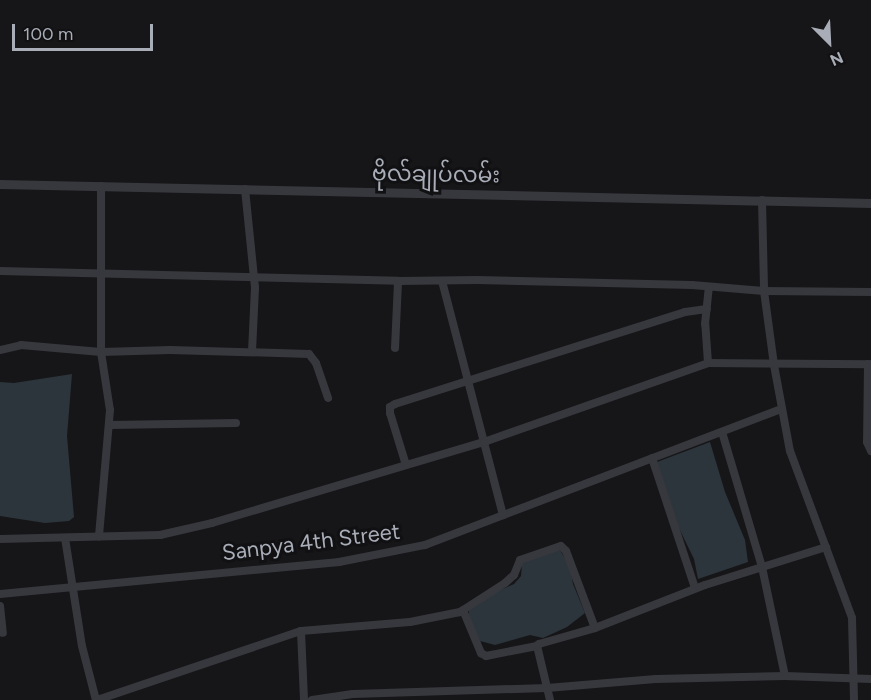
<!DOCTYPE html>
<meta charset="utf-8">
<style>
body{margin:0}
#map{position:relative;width:871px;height:700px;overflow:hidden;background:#161618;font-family:Figtree,"Noto Sans Myanmar",sans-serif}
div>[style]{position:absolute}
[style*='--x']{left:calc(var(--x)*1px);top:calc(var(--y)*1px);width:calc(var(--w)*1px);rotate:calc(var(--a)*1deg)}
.water>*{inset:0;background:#2c353c}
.minor>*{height:8px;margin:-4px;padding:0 4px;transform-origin:4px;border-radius:4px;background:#37383d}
.tertiary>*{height:9px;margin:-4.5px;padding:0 4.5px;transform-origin:4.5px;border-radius:4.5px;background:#37383d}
span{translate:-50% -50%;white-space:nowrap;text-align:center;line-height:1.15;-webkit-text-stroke:6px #111113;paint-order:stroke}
.street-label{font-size:22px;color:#a8adb8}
.north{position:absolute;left:799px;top:12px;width:60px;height:60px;-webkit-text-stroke:4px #111113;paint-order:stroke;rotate:156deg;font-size:16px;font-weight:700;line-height:24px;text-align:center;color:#a8adb8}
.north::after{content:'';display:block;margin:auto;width:21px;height:27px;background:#a8adb8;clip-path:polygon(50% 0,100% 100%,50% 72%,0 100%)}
.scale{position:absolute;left:12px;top:24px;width:141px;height:27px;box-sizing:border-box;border:3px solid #a8adb8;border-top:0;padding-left:8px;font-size:18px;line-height:21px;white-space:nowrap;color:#a8adb8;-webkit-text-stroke:4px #111113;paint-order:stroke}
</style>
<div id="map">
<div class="water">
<i style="clip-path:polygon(72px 374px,67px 436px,74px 517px,69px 521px,45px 523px,0 516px,0 382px,14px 383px)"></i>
<i style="clip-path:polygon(710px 442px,725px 492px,745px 540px,748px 562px,698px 579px,694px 559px,675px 520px,657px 462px)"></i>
<i style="clip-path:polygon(560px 550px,570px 567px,573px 584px,585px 613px,567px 627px,543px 638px,530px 635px,495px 645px,480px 641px,469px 620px,469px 608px,474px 602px,514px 584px,521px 576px,522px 564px,526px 559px)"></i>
</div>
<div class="minor">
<i style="--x:101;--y:186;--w:166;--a:90"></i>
<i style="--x:101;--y:352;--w:69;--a:-1.7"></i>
<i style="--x:170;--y:350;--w:139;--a:1.6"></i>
<i style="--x:309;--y:354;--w:11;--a:52"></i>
<i style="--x:316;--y:363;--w:37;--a:71"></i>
<i style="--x:245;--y:189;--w:100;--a:84.2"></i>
<i style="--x:255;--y:288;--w:64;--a:92.7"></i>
<i style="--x:762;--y:200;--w:91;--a:88.7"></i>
<i style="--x:764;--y:291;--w:75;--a:82.3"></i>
<i style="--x:774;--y:365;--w:87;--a:79.5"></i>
<i style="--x:790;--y:451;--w:178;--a:69.6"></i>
<i style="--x:852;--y:618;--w:82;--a:88.6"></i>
<i style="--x:0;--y:271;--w:398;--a:1.4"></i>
<i style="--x:442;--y:281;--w:242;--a:75.4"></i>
<i style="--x:395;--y:348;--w:67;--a:-87.4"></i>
<i style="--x:398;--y:281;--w:79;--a:-0.7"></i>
<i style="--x:477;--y:280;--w:215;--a:1.3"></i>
<i style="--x:692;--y:285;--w:72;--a:4.8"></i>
<i style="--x:764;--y:291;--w:107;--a:0.5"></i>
<i style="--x:0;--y:350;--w:22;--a:-13"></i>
<i style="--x:21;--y:345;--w:80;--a:5"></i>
<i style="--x:101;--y:352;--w:59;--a:81.2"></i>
<i style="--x:110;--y:410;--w:127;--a:95"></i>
<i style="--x:708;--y:363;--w:39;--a:-94"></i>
<i style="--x:705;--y:324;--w:36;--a:-84"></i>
<i style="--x:868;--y:364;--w:78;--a:90.7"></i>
<i style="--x:867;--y:442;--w:10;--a:66"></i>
<i style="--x:109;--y:425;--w:127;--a:-0.9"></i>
<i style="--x:722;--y:432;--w:141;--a:73.5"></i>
<i style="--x:762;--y:567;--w:111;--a:78.1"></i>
<i style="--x:652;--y:458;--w:137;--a:71.7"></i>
<i style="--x:406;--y:465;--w:54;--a:-107.1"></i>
<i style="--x:390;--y:413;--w:6;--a:-90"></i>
<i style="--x:390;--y:407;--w:6;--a:-31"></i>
<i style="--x:395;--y:404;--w:304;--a:-17.6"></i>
<i style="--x:685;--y:312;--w:22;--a:-8"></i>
<i style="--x:65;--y:538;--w:109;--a:81.1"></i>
<i style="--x:82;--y:646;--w:56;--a:75.5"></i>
<i style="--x:0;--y:539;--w:160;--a:-1.4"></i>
<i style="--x:160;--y:535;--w:53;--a:-13"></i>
<i style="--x:212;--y:523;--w:284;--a:-16.6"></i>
<i style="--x:484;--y:442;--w:238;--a:-19.4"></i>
<i style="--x:708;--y:363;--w:163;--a:0.4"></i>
<i style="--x:0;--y:594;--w:341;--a:-5.4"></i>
<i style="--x:339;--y:562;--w:88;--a:-11.2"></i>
<i style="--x:425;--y:545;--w:382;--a:-20.9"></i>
<i style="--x:0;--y:606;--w:27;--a:84"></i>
<i style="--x:463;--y:610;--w:47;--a:67.3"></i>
<i style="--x:481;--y:653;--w:6;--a:31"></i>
<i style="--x:486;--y:656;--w:52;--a:-11.1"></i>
<i style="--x:301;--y:631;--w:69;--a:87.5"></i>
<i style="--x:97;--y:700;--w:215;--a:-18.7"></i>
<i style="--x:301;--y:631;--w:109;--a:-4.7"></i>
<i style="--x:410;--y:622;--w:51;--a:-11.3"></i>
<i style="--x:460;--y:612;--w:54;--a:-32.8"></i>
<i style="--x:505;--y:583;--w:12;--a:-42"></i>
<i style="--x:514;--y:575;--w:16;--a:-68"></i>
<i style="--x:520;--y:560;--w:43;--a:-18.9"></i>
<i style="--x:561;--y:546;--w:7;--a:45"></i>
<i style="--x:566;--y:551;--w:82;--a:69.4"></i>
<i style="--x:312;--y:700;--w:41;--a:-8.3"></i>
<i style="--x:353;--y:694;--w:194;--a:-1.8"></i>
<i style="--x:547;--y:688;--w:109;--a:-4.7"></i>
<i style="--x:656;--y:679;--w:129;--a:-1.3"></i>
<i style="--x:785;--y:676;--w:86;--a:2"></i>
<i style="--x:550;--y:700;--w:56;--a:-103.5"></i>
<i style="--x:537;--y:646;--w:3;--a:-45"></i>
<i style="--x:539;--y:644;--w:58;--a:-15.9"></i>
<i style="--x:595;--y:628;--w:118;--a:-21.4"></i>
<i style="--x:705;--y:585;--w:127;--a:-17.4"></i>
</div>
<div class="tertiary">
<i style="--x:0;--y:184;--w:871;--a:1.25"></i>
</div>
<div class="street-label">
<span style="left:436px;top:174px;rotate:1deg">ဗိုလ်ချုပ်လမ်း</span>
<span style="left:311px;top:542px;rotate:-7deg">Sanpya 4th Street</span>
</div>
<div class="north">N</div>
<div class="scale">100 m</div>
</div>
